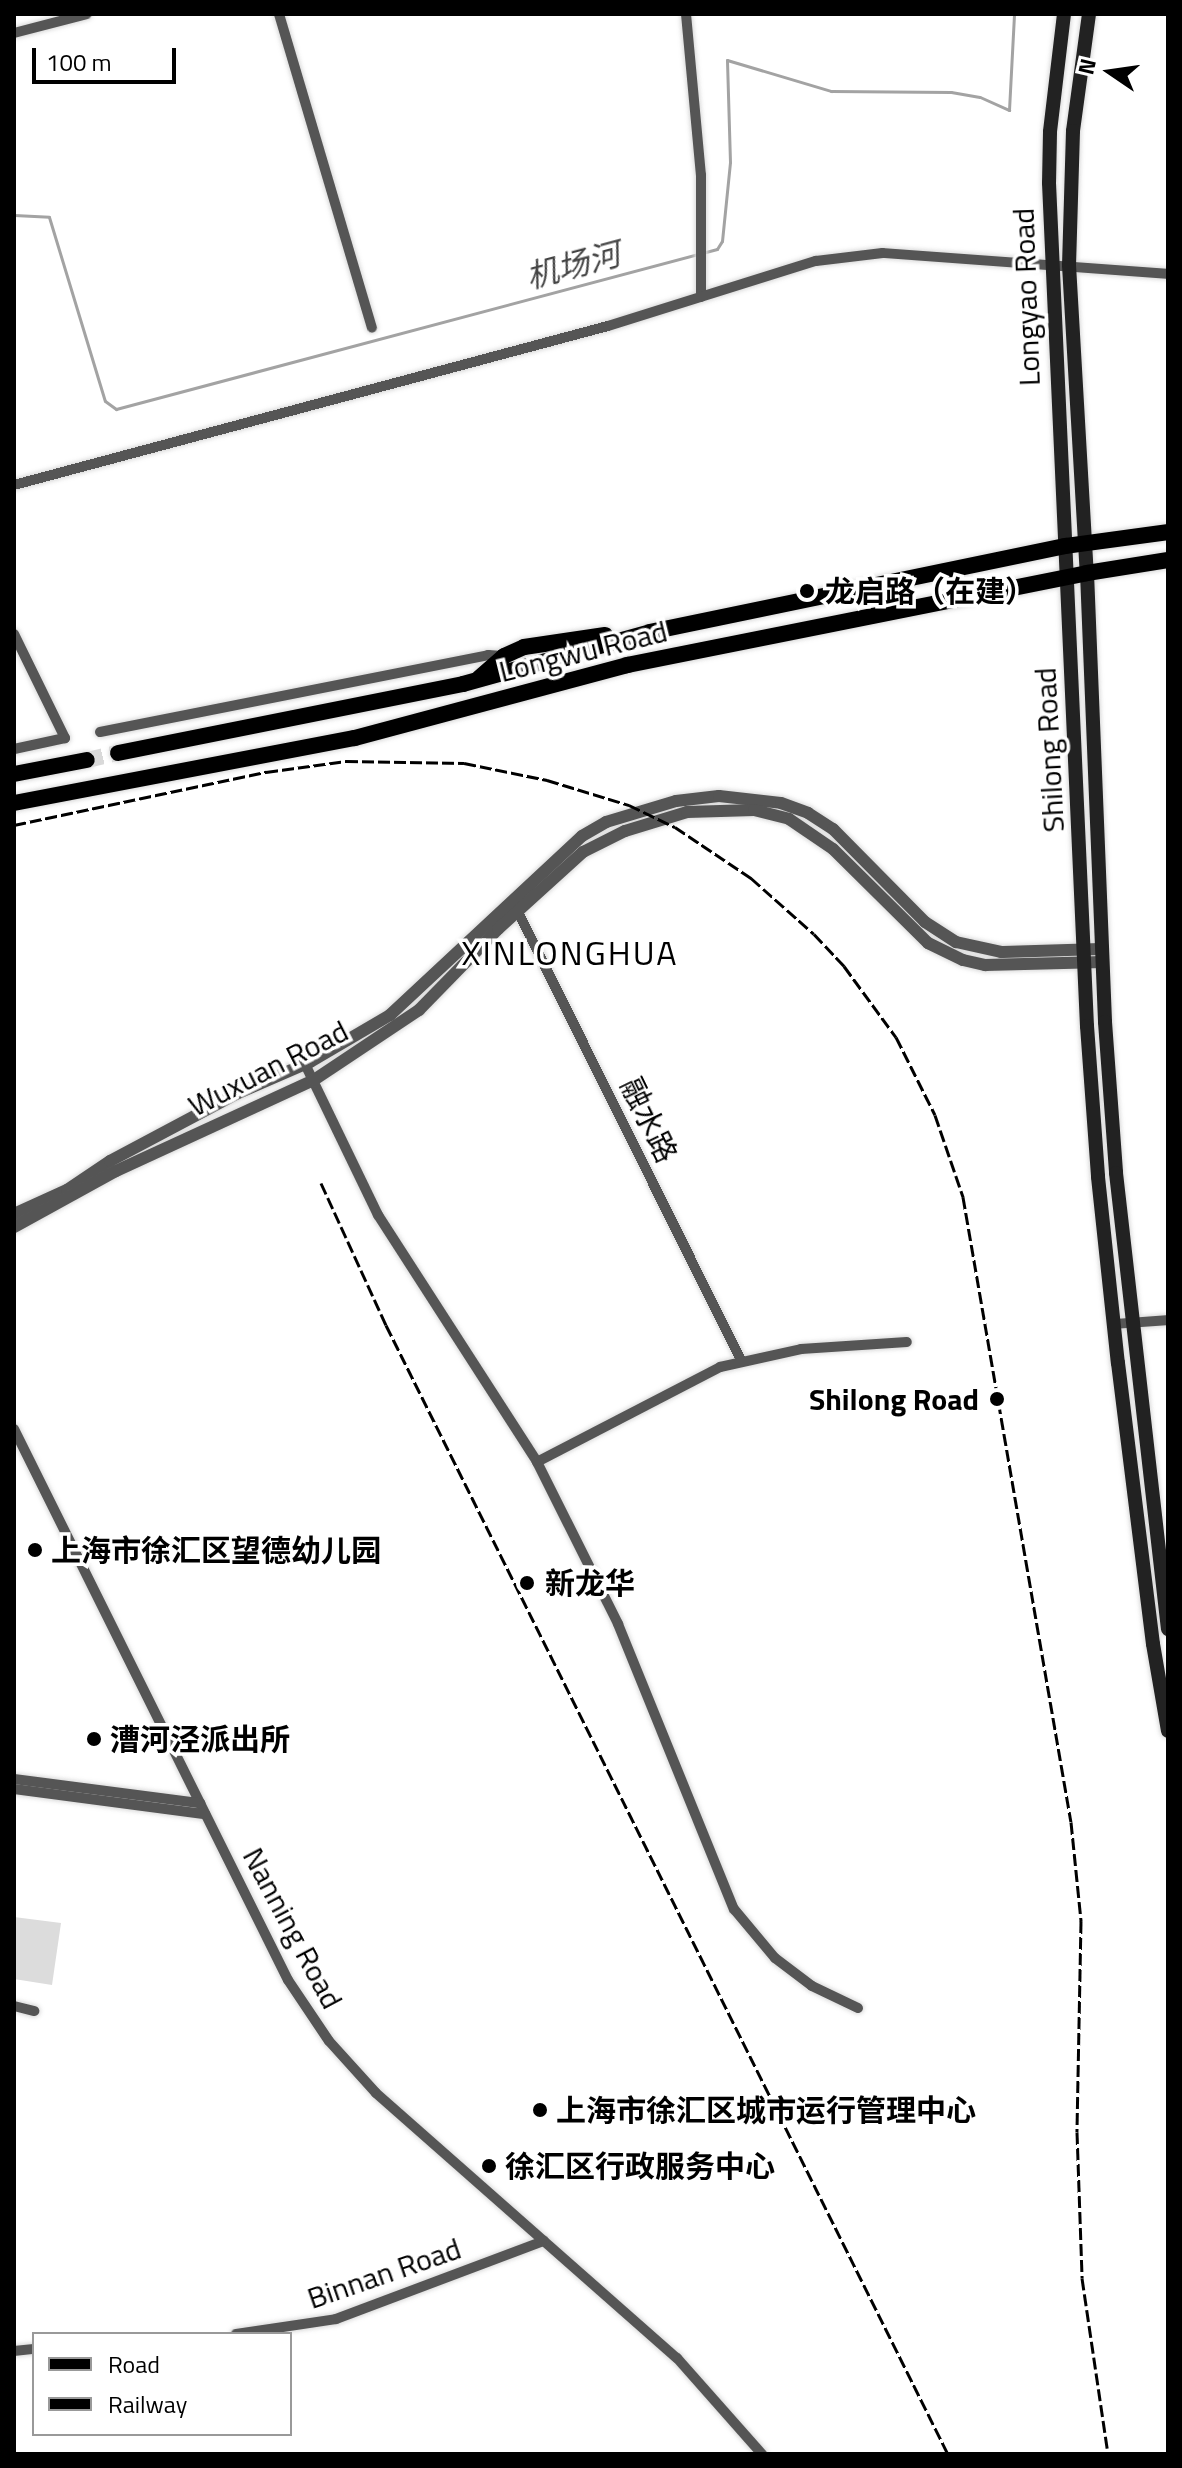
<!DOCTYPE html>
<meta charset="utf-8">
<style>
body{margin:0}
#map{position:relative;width:1182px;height:2468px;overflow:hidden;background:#fff;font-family:"Titillium Web","Noto Sans SC",sans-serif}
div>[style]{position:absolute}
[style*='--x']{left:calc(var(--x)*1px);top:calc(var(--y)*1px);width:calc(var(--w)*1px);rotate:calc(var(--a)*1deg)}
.green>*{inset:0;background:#dcdcdc}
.stream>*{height:3px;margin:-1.5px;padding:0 1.5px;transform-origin:1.5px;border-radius:1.5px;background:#a3a3a3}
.primary-tunnel>*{height:16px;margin-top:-8px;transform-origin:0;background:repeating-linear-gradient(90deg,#d9d9d9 0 16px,transparent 0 24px)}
.roads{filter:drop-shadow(0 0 2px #dbdbdb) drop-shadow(0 0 2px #dbdbdb)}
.minor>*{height:10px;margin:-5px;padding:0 5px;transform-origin:5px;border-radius:5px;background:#555}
.tertiary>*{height:12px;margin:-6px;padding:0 6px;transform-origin:6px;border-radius:6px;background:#555}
.secondary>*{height:14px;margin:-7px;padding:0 7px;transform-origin:7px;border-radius:7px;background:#222}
.primary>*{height:16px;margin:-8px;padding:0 8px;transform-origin:8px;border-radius:8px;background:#000}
.rail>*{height:3px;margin-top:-1.5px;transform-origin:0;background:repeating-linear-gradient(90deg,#000 0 12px,transparent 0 16px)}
.dots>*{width:22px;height:22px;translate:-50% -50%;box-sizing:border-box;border:4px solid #fff;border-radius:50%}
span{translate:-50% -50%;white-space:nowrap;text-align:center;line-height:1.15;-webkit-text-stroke:7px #fff;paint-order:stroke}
.street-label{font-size:30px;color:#000}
.poi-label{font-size:30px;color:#000;font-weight:700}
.left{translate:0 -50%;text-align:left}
.right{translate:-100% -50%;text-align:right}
.water-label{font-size:32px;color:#444;font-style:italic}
.quarter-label{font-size:34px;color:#000;letter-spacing:2px}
.frame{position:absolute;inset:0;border:16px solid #000;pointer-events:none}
.legend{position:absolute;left:32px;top:2332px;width:260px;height:104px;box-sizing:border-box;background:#fff;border:2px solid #999;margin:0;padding:10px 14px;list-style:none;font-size:24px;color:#000}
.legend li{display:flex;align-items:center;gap:16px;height:40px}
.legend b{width:40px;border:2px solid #999}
.north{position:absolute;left:1070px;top:32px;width:80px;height:80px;-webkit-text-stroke:6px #fff;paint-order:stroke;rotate:283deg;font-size:22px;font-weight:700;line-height:32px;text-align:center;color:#000}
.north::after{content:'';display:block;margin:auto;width:28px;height:36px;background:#000;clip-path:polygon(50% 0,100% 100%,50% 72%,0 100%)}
.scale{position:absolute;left:32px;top:48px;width:144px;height:36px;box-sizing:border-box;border:4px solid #000;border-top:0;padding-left:10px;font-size:24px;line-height:28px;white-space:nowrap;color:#000;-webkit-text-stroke:6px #fff;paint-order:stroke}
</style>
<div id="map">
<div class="green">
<i style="clip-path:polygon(14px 1917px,61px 1923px,52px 1985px,14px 1979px)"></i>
</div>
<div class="stream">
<i style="--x:14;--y:215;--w:35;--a:3"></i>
<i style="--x:49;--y:217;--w:192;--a:73.1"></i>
<i style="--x:105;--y:401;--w:14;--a:36"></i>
<i style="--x:116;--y:409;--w:622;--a:-14.91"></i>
<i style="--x:717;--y:249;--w:9;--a:-58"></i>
<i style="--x:722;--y:241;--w:79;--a:-84.2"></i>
<i style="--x:730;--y:162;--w:102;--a:-91.7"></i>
<i style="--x:727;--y:60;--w:109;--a:16.6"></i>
<i style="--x:831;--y:91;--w:120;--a:0.5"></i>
<i style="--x:951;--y:92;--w:29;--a:10"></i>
<i style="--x:980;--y:97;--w:32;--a:24"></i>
<i style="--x:1009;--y:110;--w:96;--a:-87"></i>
</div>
<div class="primary-tunnel">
<i style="--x:87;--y:760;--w:32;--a:-13"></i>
</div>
<div class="roads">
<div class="minor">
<i style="--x:279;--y:14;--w:327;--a:73.5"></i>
<i style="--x:686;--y:14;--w:162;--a:84.7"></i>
<i style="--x:701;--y:175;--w:122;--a:90"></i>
<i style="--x:14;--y:33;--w:75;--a:-14.6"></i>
<i style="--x:14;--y:485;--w:615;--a:-14.99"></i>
<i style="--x:608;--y:326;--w:218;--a:-17.4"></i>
<i style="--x:816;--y:261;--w:67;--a:-6.8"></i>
<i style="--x:883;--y:253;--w:286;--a:4.2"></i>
<i style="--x:14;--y:634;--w:116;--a:63.9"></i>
<i style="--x:65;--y:738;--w:52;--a:167.8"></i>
<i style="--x:100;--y:732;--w:396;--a:-11.2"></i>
<i style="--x:488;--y:655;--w:15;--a:4"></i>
<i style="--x:515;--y:906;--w:509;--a:63.54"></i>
<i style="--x:305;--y:1064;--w:168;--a:64.2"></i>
<i style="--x:378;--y:1215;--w:294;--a:57.2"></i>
<i style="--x:537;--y:1462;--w:181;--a:63.4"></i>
<i style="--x:618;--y:1624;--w:308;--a:67.9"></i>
<i style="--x:734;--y:1909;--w:64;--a:50.1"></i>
<i style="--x:775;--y:1958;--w:46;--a:37.1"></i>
<i style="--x:812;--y:1986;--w:51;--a:25.6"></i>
<i style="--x:1114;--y:1324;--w:54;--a:-4.2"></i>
<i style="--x:14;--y:1429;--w:615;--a:63.56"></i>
<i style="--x:288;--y:1980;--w:73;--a:56.1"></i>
<i style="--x:329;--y:2041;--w:70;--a:47.9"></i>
<i style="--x:376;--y:2093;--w:401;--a:41.4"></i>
<i style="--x:677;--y:2358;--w:128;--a:48.5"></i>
<i style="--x:537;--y:1462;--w:206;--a:-27.4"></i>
<i style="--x:720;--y:1367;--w:83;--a:-12.5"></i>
<i style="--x:801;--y:1349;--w:106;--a:-3.8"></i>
<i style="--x:14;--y:1779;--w:188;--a:7.4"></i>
<i style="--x:14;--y:1789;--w:193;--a:7.5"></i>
<i style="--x:14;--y:2006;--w:21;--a:14"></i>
<i style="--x:236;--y:2334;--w:101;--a:-8.5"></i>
<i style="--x:336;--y:2319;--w:222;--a:-20.6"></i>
<i style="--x:14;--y:2351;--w:20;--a:-6"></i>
</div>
<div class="tertiary">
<i style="--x:14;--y:1214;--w:58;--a:-24.4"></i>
<i style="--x:67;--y:1190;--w:52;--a:-34"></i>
<i style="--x:110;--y:1161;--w:143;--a:-28"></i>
<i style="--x:236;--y:1094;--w:81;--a:-23.4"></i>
<i style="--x:310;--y:1062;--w:93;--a:-30.4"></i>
<i style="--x:390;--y:1015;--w:262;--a:-43"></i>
<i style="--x:582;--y:836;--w:28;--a:-30"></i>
<i style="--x:606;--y:822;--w:73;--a:-16.7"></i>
<i style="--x:676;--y:801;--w:43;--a:-6.6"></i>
<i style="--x:719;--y:796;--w:62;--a:6.4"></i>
<i style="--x:781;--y:803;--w:29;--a:20"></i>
<i style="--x:808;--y:813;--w:30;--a:33"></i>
<i style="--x:833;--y:829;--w:131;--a:45.3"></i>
<i style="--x:925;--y:922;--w:37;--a:33"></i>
<i style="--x:956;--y:942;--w:46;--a:12.5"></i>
<i style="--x:1001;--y:952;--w:101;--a:-1.7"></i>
<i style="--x:14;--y:1227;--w:116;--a:-28.8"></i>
<i style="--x:116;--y:1171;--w:218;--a:-24.7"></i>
<i style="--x:314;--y:1080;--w:126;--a:-33.7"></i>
<i style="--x:419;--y:1010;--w:113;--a:-45.7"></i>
<i style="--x:498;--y:929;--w:115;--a:-42.2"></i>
<i style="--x:583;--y:852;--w:47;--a:-26.6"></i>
<i style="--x:625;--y:831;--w:65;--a:-17"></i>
<i style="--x:687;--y:812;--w:67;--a:-1.7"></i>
<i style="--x:754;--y:810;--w:36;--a:14"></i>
<i style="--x:789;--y:819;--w:53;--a:34.3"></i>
<i style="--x:833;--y:849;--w:134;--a:44.7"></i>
<i style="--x:928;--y:943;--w:39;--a:26"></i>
<i style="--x:963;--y:960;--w:23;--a:13"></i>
<i style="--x:985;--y:965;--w:118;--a:-1.5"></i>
</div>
<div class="secondary">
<i style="--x:1064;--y:14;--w:119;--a:96.8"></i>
<i style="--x:1050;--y:132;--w:51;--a:91.1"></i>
<i style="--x:1049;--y:183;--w:844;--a:87.42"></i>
<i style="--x:1087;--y:1026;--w:151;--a:85.8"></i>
<i style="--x:1098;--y:1177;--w:187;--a:83.9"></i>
<i style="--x:1118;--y:1363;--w:283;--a:82.9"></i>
<i style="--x:1153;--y:1644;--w:88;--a:80.2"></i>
<i style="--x:1089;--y:14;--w:118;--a:97.8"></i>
<i style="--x:1073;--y:131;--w:134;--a:91.7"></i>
<i style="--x:1069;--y:265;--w:309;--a:86.7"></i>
<i style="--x:1087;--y:573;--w:449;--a:87.7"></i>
<i style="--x:1105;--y:1022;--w:151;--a:85.8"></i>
<i style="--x:1116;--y:1173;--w:459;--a:83.5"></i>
</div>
<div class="primary">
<i style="--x:479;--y:678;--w:33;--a:-41"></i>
<i style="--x:504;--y:656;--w:22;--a:-24"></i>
<i style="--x:524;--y:647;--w:82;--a:-8.4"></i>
<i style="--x:118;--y:753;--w:352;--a:-11.3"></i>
<i style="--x:463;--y:684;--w:194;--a:-15.5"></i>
<i style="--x:650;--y:632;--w:424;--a:-11.7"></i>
<i style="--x:1065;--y:546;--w:104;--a:-7.7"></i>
<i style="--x:14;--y:774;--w:74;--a:-10.9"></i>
<i style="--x:14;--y:803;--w:347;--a:-10.8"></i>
<i style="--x:355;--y:738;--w:282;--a:-15"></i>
<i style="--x:627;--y:665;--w:469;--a:-11.3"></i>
<i style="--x:1087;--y:573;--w:82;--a:-9.1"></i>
</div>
</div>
<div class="rail">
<i style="--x:14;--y:825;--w:258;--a:-11.9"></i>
<i style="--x:266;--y:772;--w:81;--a:-7.8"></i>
<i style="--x:346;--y:761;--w:118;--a:1"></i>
<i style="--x:464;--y:763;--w:85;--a:11.6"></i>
<i style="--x:547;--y:780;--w:86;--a:17"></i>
<i style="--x:629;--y:805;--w:51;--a:25.6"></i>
<i style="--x:675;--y:827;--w:92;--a:33.9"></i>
<i style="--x:751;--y:878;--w:84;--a:41.6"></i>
<i style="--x:814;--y:934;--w:44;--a:46.8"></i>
<i style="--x:844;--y:966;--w:88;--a:53.8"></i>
<i style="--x:896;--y:1037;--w:87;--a:63.4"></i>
<i style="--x:935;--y:1115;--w:87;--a:71.1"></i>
<i style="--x:963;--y:1197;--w:634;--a:80.2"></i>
<i style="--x:1071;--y:1822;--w:100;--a:84.2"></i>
<i style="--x:1081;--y:1921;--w:211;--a:91.1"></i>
<i style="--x:1077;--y:2132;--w:146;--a:88"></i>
<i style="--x:1082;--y:2278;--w:178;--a:81.6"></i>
<i style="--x:321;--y:1183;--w:156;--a:65.4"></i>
<i style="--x:386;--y:1325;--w:1261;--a:63.54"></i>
</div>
<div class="dots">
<i style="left:807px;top:591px;background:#000"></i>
<i style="left:997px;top:1399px;background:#000"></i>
<i style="left:35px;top:1550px;background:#000"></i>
<i style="left:527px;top:1583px;background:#000"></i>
<i style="left:94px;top:1739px;background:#000"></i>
<i style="left:540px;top:2110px;background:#000"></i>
<i style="left:489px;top:2166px;background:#000"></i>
</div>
<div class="street-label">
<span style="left:1026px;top:297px;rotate:-92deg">Longyao Road</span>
<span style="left:583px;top:651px;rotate:-14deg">Longwu Road</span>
<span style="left:1049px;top:750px;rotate:-93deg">Shilong Road</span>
<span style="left:268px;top:1068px;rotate:-27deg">Wuxuan Road</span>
<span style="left:649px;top:1120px;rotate:64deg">融水路</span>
<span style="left:293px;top:1928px;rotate:62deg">Nanning Road</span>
<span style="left:384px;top:2273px;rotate:-19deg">Binnan Road</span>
</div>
<div class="poi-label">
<span class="left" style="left:825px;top:591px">龙启路（在建）</span>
<span class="right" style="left:979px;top:1399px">Shilong Road</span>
<span class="left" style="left:51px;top:1550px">上海市徐汇区望德幼儿园</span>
<span class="left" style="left:545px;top:1583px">新龙华</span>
<span class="left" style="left:110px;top:1739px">漕河泾派出所</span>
<span class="left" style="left:556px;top:2110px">上海市徐汇区城市运行管理中心</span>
<span class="left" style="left:505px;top:2166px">徐汇区行政服务中心</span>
</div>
<div class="water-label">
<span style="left:573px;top:265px;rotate:-15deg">机场河</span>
</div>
<div class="quarter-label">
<span style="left:570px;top:953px">XINLONGHUA</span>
</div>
<div class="frame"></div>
<ul class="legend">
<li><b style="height:10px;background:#000"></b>Road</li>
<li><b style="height:10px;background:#000"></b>Railway</li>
</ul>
<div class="north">N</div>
<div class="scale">100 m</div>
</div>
